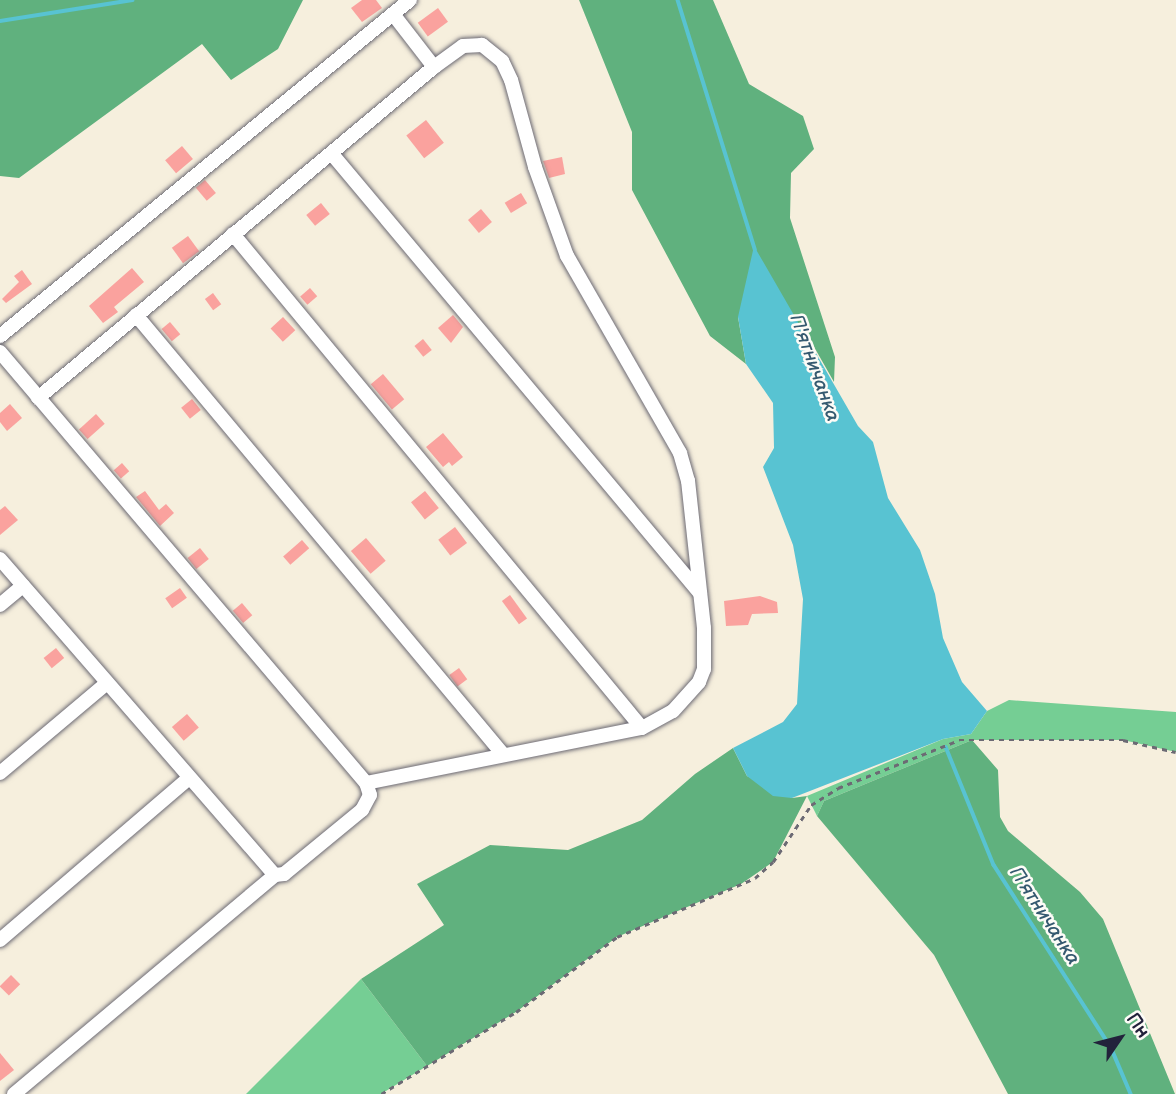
<!DOCTYPE html>
<meta charset="utf-8">
<style>
body{margin:0}
#map{position:relative;width:1176px;height:1094px;overflow:hidden;background:#f6efdd;font-family:"Balsamiq Sans",sans-serif}
div>[style]{position:absolute}
[style*='--x']{left:calc(var(--x)*1px);top:calc(var(--y)*1px);width:calc(var(--w)*1px);rotate:calc(var(--a)*1deg)}
.green>*{inset:0;background:#75ce94}
.forest>*{inset:0;background:#60b17e}
.water>*{inset:0;background:#58c3d2}
.stream>*{height:3.5px;margin:-1.75px;padding:0 1.75px;transform-origin:1.75px;border-radius:1.75px;background:#58c3d2}
.building>*{inset:0;background:#faa29e;transform-origin:0 0}
.path>*{height:2.5px;margin-top:-1.25px;transform-origin:0;background:repeating-linear-gradient(90deg,#6c6a74 0 5px,transparent 0 10px)}
.roads{filter:drop-shadow(0 0 2px #6c6a74) drop-shadow(0 0 2px #6c6a74)}
.minor>*{height:14px;margin:-7px;padding:0 7px;transform-origin:7px;border-radius:7px;background:#fff}
span{translate:-50% -50%;white-space:nowrap;text-align:center;line-height:1.15;-webkit-text-stroke:5px #fdfcf7;paint-order:stroke}
.water-label{font-size:19px;color:#355a70;font-style:italic}
.north{position:absolute;left:1085px;top:1003px;width:70px;height:70px;-webkit-text-stroke:5px #fdfcf7;paint-order:stroke;rotate:55deg;font-size:19px;font-weight:700;line-height:28px;text-align:center;color:#22223b}
.north::after{content:'';display:block;margin:auto;width:24px;height:32px;background:#22223b;clip-path:polygon(50% 0,100% 100%,50% 72%,0 100%)}
</style>
<div id="map">
<div class="green">
<i style="clip-path:polygon(1009px 700px,1176px 712px,1176px 752px,1123px 740px,972px 740px,824px 801px,817px 816px,807px 796px,943px 739px,971px 734px,987px 711px)"></i>
<i style="clip-path:polygon(361px 979px,427px 1066px,381px 1094px,246px 1094px)"></i>
</div>
<div class="forest">
<i style="clip-path:polygon(0 0,303px 0,278px 49px,231px 80px,202px 44px,19px 178px,0 176px)"></i>
<i style="clip-path:polygon(579px 0,713px 0,749px 84px,803px 116px,814px 149px,791px 173px,790px 218px,835px 357px,834px 382px,805px 331px,738px 317px,746px 364px,710px 336px,632px 190px,632px 132px)"></i>
<i style="clip-path:polygon(972px 740px,998px 770px,1000px 817px,1008px 831px,1080px 892px,1103px 919px,1175px 1094px,1008px 1094px,934px 955px,817px 816px,824px 801px)"></i>
<i style="clip-path:polygon(733px 748px,747px 776px,792px 798px,807px 796px,773px 862px,741px 884px,617px 937px,516px 1012px,427px 1066px,361px 979px,444px 925px,417px 884px,490px 845px,568px 850px,642px 820px,695px 774px)"></i>
</div>
<div class="water">
<i style="clip-path:polygon(754px 246px,858px 426px,873px 442px,888px 498px,920px 550px,935px 594px,943px 638px,962px 682px,987px 711px,971px 734px,943px 739px,792px 798px,773px 796px,747px 776px,733px 748px,783px 722px,797px 704px,803px 599px,793px 545px,763px 467px,774px 448px,773px 403px,746px 364px,738px 317px)"></i>
</div>
<div class="stream">
<i style="--x:678;--y:0;--w:261;--a:72.8"></i>
<i style="--x:0;--y:21;--w:134;--a:-9"></i>
<i style="--x:946;--y:747;--w:127;--a:67.9"></i>
<i style="--x:994;--y:865;--w:216;--a:57.3"></i>
<i style="--x:1111;--y:1047;--w:51;--a:66.9"></i>
</div>
<div class="building">
<i style="clip-path:polygon(362px 0,376px 0,382px 8px,362px 22px,351px 8px)"></i>
<i style="left:438px;top:8px;width:17px;height:25px;rotate:54deg"></i>
<i style="left:426px;top:120px;width:29px;height:25px;rotate:52deg"></i>
<i style="left:182px;top:146px;width:17px;height:22px;rotate:50deg"></i>
<i style="clip-path:polygon(562px 157px,565px 174px,549px 178px,543px 161px)"></i>
<i style="left:205px;top:180px;width:17px;height:12px;rotate:50deg"></i>
<i style="left:521px;top:193px;width:12px;height:19px;rotate:59deg"></i>
<i style="left:321px;top:203px;width:14px;height:19px;rotate:51deg"></i>
<i style="left:481px;top:209px;width:17px;height:17px;rotate:50deg"></i>
<i style="left:188px;top:236px;width:19px;height:20px;rotate:54deg"></i>
<i style="clip-path:polygon(132px 268px,144px 282px,114px 307px,118px 312px,103px 323px,89px 306px)"></i>
<i style="clip-path:polygon(22px 270px,32px 284px,6px 303px,2px 299px,19px 282px,14px 276px)"></i>
<i style="left:310px;top:288px;width:11px;height:13px;rotate:49deg"></i>
<i style="left:213px;top:293px;width:14px;height:10px;rotate:54deg"></i>
<i style="clip-path:polygon(453px 315px,463px 327px,451px 343px,438px 328px)"></i>
<i style="left:283px;top:317px;width:18px;height:17px;rotate:47deg"></i>
<i style="left:170px;top:322px;width:16px;height:11px;rotate:50deg"></i>
<i style="left:423px;top:339px;width:14px;height:11px;rotate:51deg"></i>
<i style="left:383px;top:374px;width:33px;height:16px;rotate:50deg"></i>
<i style="left:192px;top:399px;width:14px;height:14px;rotate:51deg"></i>
<i style="clip-path:polygon(10px 404px,22px 418px,7px 431px,0 422px,0 413px)"></i>
<i style="left:96px;top:414px;width:13px;height:23px;rotate:48deg"></i>
<i style="clip-path:polygon(443px 433px,463px 457px,452px 466px,449px 462px,443px 467px,426px 447px)"></i>
<i style="left:122px;top:463px;width:11px;height:11px;rotate:49deg"></i>
<i style="clip-path:polygon(145px 491px,159px 510px,166px 504px,174px 513px,160px 526px,136px 497px)"></i>
<i style="left:425px;top:491px;width:22px;height:18px;rotate:51deg"></i>
<i style="clip-path:polygon(5px 506px,18px 520px,0 535px,0 510px)"></i>
<i style="left:455px;top:527px;width:20px;height:21px;rotate:53deg"></i>
<i style="left:366px;top:538px;width:30px;height:20px;rotate:49deg"></i>
<i style="left:302px;top:540px;width:11px;height:25px;rotate:49deg"></i>
<i style="left:200px;top:548px;width:14px;height:16px;rotate:51deg"></i>
<i style="left:180px;top:588px;width:12px;height:18px;rotate:55deg"></i>
<i style="left:510px;top:595px;width:29px;height:10px;rotate:54deg"></i>
<i style="clip-path:polygon(760px 596px,777px 602px,778px 613px,752px 614px,748px 625px,726px 626px,724px 601px)"></i>
<i style="left:242px;top:603px;width:16px;height:12px;rotate:50deg"></i>
<i style="left:56px;top:648px;width:13px;height:16px;rotate:51deg"></i>
<i style="left:459px;top:668px;width:14px;height:12px;rotate:54deg"></i>
<i style="left:187px;top:714px;width:18px;height:20px;rotate:49deg"></i>
<i style="left:11px;top:975px;width:13px;height:16px;rotate:45deg"></i>
<i style="clip-path:polygon(0 1053px,14px 1070px,0 1081px)"></i>
</div>
<div class="path">
<i style="--x:381;--y:1094;--w:158;--a:-31.3"></i>
<i style="--x:516;--y:1012;--w:126;--a:-36.6"></i>
<i style="--x:617;--y:937;--w:150;--a:-23.1"></i>
<i style="--x:755;--y:878;--w:24;--a:-42"></i>
<i style="--x:773;--y:862;--w:69;--a:-56.3"></i>
<i style="--x:811;--y:805;--w:32;--a:-32"></i>
<i style="--x:838;--y:788;--w:130;--a:-21.6"></i>
<i style="--x:959;--y:740;--w:164;--a:0"></i>
<i style="--x:1123;--y:740;--w:54;--a:12.8"></i>
</div>
<div class="roads">
<div class="minor">
<i style="--x:393;--y:14;--w:67;--a:52.3"></i>
<i style="--x:332;--y:154;--w:573;--a:50.03"></i>
<i style="--x:233;--y:234;--w:641;--a:50.38"></i>
<i style="--x:136;--y:315;--w:571;--a:50.12"></i>
<i style="--x:0;--y:336;--w:530;--a:-39.34"></i>
<i style="--x:0;--y:352;--w:565;--a:49.66"></i>
<i style="--x:0;--y:559;--w:419;--a:49"></i>
<i style="--x:275;--y:875;--w:9;--a:-6"></i>
<i style="--x:284;--y:874;--w:101;--a:-39.4"></i>
<i style="--x:362;--y:810;--w:17;--a:-62"></i>
<i style="--x:370;--y:795;--w:13;--a:-108"></i>
<i style="--x:366;--y:783;--w:281;--a:-11.3"></i>
<i style="--x:642;--y:728;--w:35;--a:-29"></i>
<i style="--x:673;--y:711;--w:39;--a:-48"></i>
<i style="--x:699;--y:682;--w:14;--a:-69"></i>
<i style="--x:704;--y:669;--w:41;--a:-90"></i>
<i style="--x:704;--y:628;--w:148;--a:-96.2"></i>
<i style="--x:688;--y:481;--w:29;--a:-106"></i>
<i style="--x:680;--y:453;--w:227;--a:-119.8"></i>
<i style="--x:567;--y:256;--w:95;--a:-109.8"></i>
<i style="--x:535;--y:167;--w:90;--a:-105.4"></i>
<i style="--x:511;--y:80;--w:21;--a:-115"></i>
<i style="--x:502;--y:61;--w:26;--a:-141"></i>
<i style="--x:482;--y:45;--w:19;--a:177"></i>
<i style="--x:463;--y:46;--w:36;--a:144"></i>
<i style="--x:434;--y:67;--w:516;--a:140.11"></i>
<i style="--x:0;--y:605;--w:30;--a:-40"></i>
<i style="--x:0;--y:773;--w:140;--a:-40.1"></i>
<i style="--x:0;--y:940;--w:248;--a:-40.6"></i>
<i style="--x:14;--y:1094;--w:341;--a:-40"></i>
</div>
</div>
<div class="water-label">
<span style="left:814px;top:368px;rotate:70deg">П'ятничанка</span>
<span style="left:1044px;top:916px;rotate:57deg">П'ятничанка</span>
</div>
<div class="north">Пн</div>
</div>
